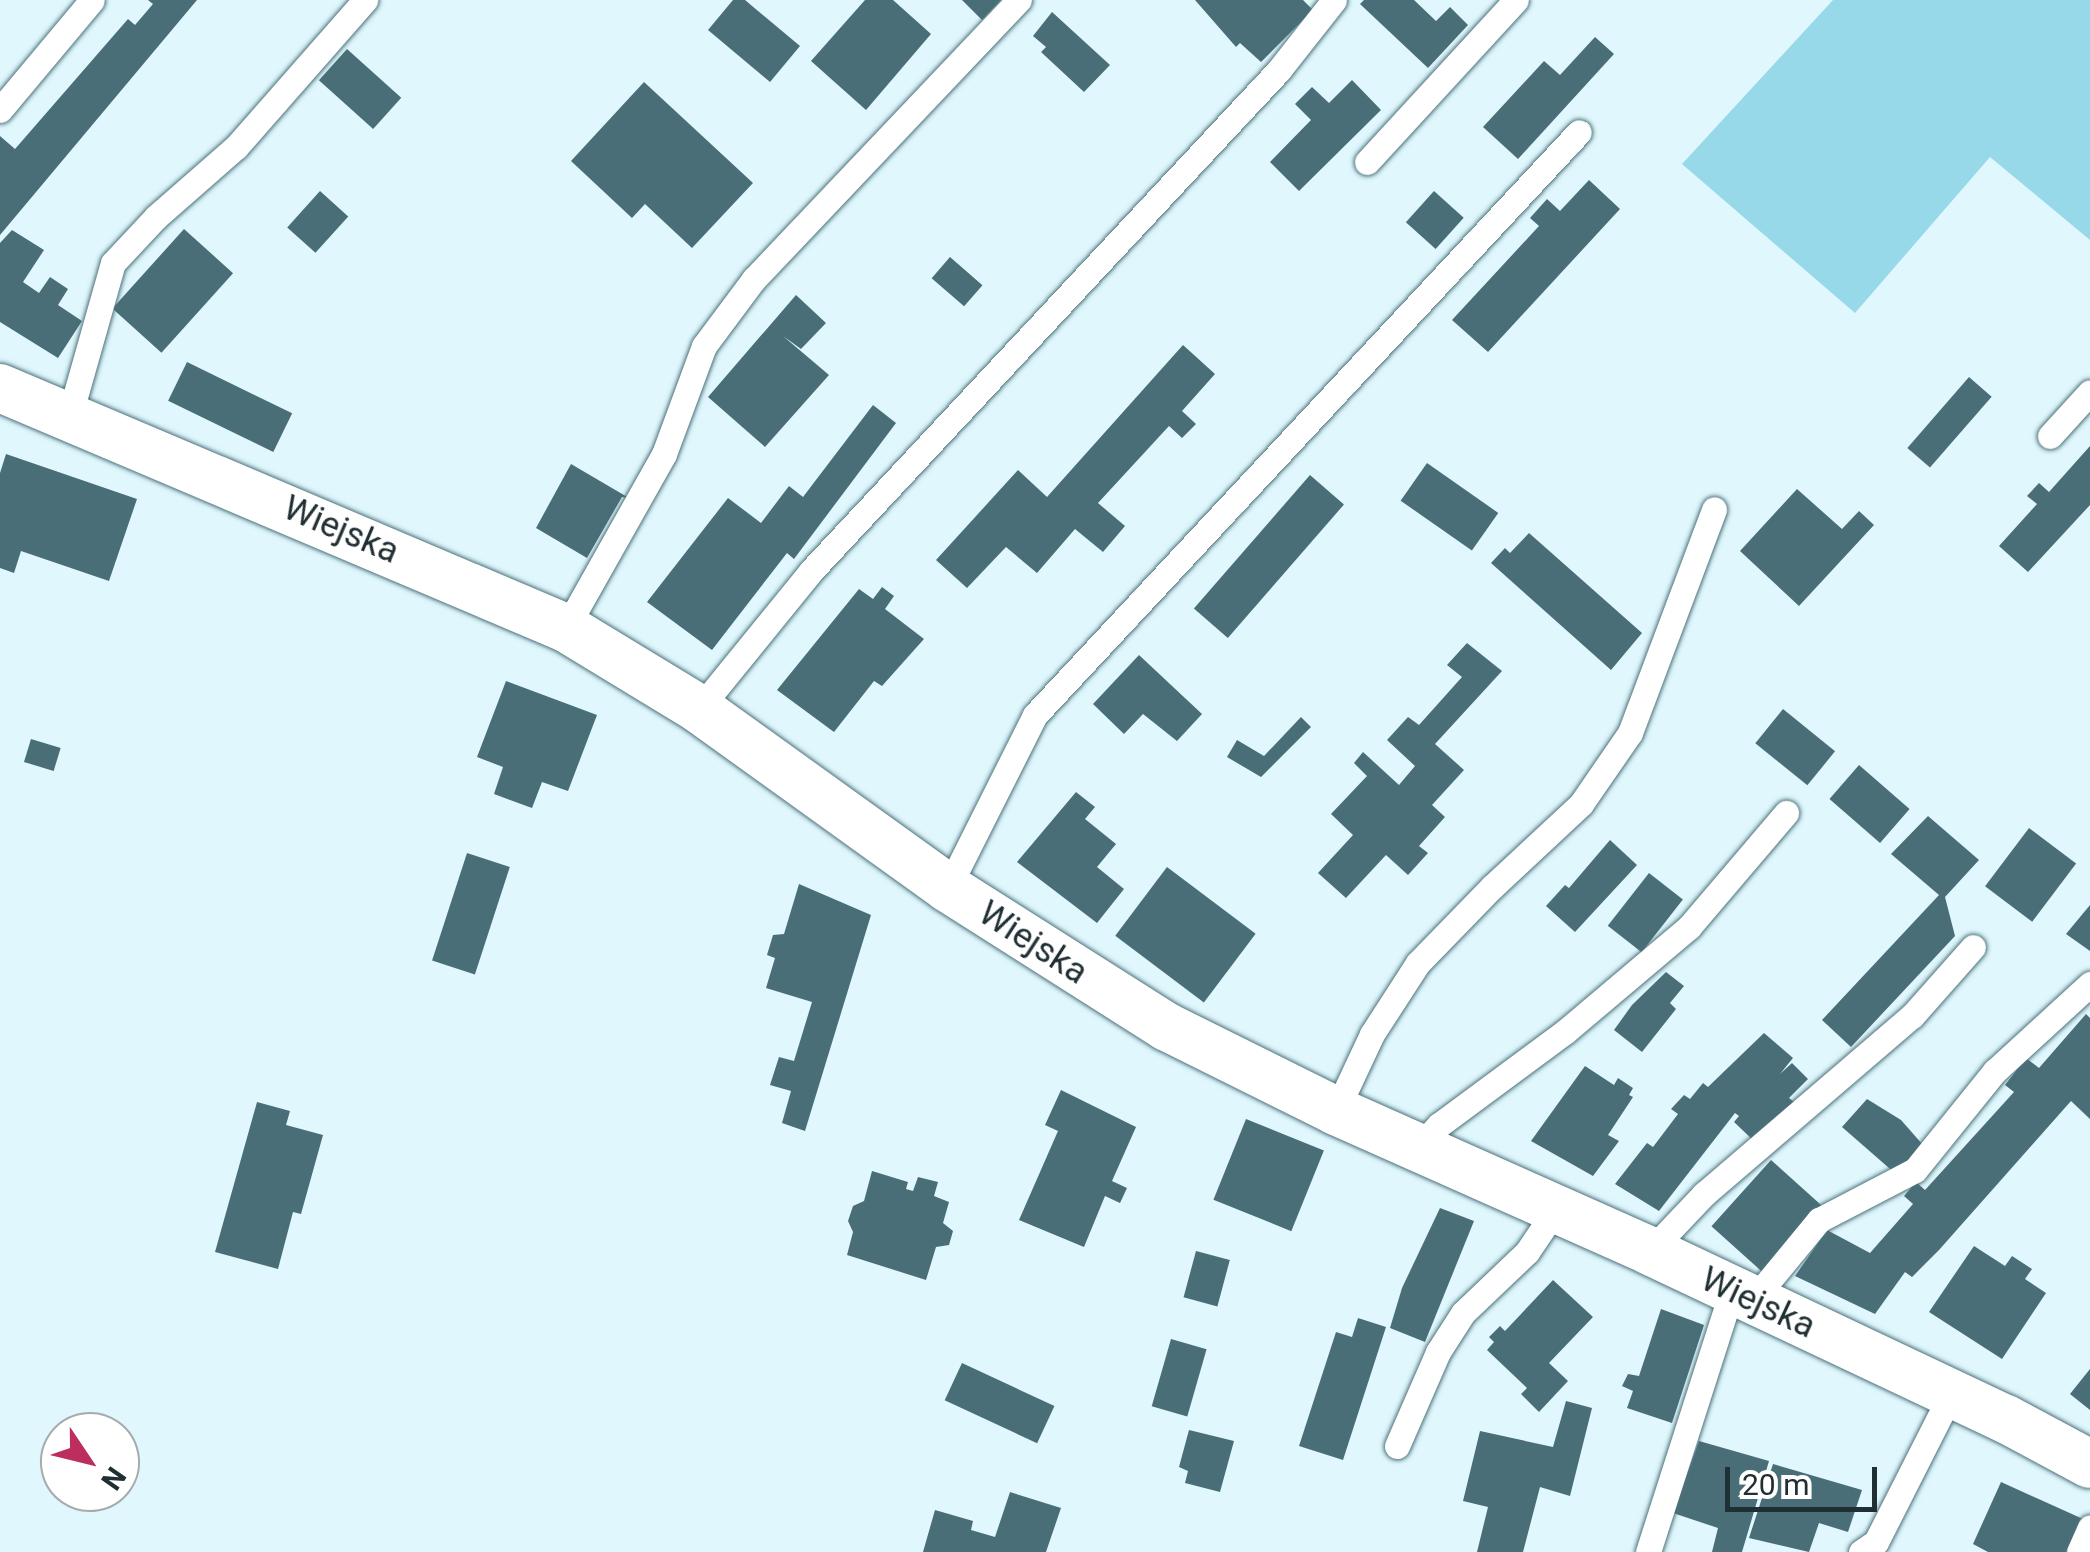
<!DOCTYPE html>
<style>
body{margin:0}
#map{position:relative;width:2090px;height:1552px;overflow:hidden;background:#dff7fd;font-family:Roboto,sans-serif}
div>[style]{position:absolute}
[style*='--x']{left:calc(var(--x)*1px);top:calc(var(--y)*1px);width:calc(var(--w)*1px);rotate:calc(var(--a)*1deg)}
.green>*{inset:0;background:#97d9e9}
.building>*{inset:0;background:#496e77;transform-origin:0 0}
.roads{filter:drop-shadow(0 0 2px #4c717a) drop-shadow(0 0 2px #4c717a)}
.lane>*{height:25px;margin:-12.5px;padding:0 12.5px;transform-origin:12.5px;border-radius:12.5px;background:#fff}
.street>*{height:48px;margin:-24px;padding:0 24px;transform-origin:24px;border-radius:24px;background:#fff}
span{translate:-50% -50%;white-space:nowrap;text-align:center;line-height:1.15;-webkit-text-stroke:10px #fff;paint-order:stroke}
.street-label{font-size:35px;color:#202f33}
.north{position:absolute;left:40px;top:1412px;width:100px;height:100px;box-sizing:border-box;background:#fff;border:2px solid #a6acad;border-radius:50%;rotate:125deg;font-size:28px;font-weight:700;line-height:40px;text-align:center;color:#202f33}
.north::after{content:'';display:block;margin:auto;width:35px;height:45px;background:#bc2e5e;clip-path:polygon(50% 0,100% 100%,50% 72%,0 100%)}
.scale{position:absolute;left:1725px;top:1467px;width:152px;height:45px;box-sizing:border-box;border:5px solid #202f33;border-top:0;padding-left:12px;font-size:30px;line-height:35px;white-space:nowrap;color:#202f33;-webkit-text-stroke:8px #fff;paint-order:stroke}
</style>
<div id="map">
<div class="green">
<i style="clip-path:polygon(1833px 0,2090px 0,2090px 240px,1990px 157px,1855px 313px,1682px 164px)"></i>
</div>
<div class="building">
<i style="clip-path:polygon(148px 0,197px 0,0 235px,0 136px,15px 149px,128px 19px,135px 25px,153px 4px)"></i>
<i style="clip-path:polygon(733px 0,745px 0,800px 46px,770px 82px,708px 30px)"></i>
<i style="clip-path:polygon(865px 0,893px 0,931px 34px,866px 110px,811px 61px)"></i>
<i style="clip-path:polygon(962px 0,1001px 0,982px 20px)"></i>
<i style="clip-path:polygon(1195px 0,1303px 0,1313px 10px,1261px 62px,1240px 43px,1236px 47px)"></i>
<i style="clip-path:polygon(1364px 0,1414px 0,1436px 21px,1450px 7px,1468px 25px,1428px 68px,1360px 4px)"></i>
<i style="clip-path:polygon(1052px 12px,1110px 65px,1084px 92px,1041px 52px,1046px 47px,1033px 36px)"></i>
<i style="clip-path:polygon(1595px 37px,1614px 54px,1518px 159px,1483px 127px,1544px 61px,1560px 75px)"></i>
<i style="left:347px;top:49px;width:73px;height:42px;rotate:42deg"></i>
<i style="clip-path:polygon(1352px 80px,1381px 110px,1299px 191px,1270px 162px,1311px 120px,1295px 104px,1312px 87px,1329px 103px)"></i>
<i style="clip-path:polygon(644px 82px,753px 183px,692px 248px,645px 204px,632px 218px,571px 161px)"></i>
<i style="clip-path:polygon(1589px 180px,1620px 209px,1488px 352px,1452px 320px,1539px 226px,1530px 218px,1547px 199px,1560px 211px)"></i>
<i style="left:320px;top:191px;width:38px;height:49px;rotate:42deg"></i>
<i style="left:1434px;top:191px;width:40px;height:42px;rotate:42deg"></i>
<i style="left:184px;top:229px;width:66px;height:107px;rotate:42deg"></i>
<i style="clip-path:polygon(12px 230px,44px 250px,23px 282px,39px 293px,50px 277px,68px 289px,58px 305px,82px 321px,58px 358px,0 322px,0 243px)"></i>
<i style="left:950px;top:257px;width:43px;height:28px;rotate:41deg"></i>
<i style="clip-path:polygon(796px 295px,826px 323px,801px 349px,783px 336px,829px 375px,765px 447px,708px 397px)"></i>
<i style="clip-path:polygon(1183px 345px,1215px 374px,1182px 411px,1196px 424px,1182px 438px,1169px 426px,1098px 503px,1125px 526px,1103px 552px,1075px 529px,1037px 573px,1006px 547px,967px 588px,936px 560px,1018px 470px,1047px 497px)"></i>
<i style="left:187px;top:362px;width:117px;height:43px;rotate:26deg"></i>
<i style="left:1969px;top:377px;width:30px;height:94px;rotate:41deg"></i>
<i style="clip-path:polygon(873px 405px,896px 423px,794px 559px,787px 553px,712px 650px,647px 602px,728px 498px,761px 523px,789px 486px,803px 497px)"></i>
<i style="clip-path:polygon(2090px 446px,2090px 505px,2028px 572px,1999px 546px,2037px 504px,2027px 496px,2039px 483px,2049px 492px)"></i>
<i style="clip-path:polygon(6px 454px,137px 499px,109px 581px,21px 551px,14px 573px,0 568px,0 473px)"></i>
<i style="left:1427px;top:463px;width:87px;height:46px;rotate:35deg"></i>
<i style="clip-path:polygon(571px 464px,629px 498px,622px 497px,587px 558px,536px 528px)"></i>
<i style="left:1310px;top:475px;width:45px;height:177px;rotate:41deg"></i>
<i style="clip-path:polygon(1797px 489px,1842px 529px,1859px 511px,1874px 525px,1799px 606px,1740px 551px)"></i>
<i style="clip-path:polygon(1529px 533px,1642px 633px,1611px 670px,1491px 563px,1505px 548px,1510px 553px)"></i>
<i style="clip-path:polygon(882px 587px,894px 596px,885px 609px,924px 639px,882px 686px,874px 681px,834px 732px,777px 690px,859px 589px,873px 599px)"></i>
<i style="clip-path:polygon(1467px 643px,1502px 671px,1435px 744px,1464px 770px,1432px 805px,1445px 817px,1419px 846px,1428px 853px,1408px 875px,1386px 855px,1346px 898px,1318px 873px,1353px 835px,1331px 814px,1367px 776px,1354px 763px,1363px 752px,1399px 785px,1415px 766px,1387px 740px,1408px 717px,1419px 725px,1462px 677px,1447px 665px)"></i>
<i style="clip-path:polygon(1139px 655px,1202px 714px,1177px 741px,1143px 714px,1124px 734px,1093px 704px)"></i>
<i style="clip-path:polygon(506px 681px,597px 715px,568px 791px,542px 782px,532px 808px,494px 794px,503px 767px,477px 757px)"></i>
<i style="left:1783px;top:709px;width:67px;height:44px;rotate:39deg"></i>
<i style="clip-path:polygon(1301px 717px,1311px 727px,1261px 777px,1227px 757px,1237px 740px,1264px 756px)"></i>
<i style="left:31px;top:739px;width:31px;height:24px;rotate:17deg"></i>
<i style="left:1859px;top:765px;width:67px;height:45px;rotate:41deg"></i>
<i style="clip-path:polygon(1076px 792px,1095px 807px,1085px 819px,1116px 844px,1097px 867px,1124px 889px,1097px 923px,1017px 862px)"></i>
<i style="clip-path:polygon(1928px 816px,1979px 860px,1945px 897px,1955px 936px,1851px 1047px,1822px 1020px,1939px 895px,1891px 854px)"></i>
<i style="left:2029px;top:828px;width:59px;height:73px;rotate:37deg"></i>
<i style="clip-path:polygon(1610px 840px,1637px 865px,1575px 932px,1546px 906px,1565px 885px,1569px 888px)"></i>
<i style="left:467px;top:853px;width:45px;height:113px;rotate:18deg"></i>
<i style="left:1167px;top:867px;width:111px;height:86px;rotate:37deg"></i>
<i style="left:1649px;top:873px;width:43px;height:67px;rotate:38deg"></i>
<i style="clip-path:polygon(799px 884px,871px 915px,805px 1131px,782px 1123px,791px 1091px,770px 1085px,779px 1057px,794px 1061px,812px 1002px,766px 988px,775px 958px,767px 955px,773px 935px,784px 934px)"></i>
<i style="clip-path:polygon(2090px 905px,2090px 951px,2066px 934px)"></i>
<i style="clip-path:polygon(1666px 972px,1684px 986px,1670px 1003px,1676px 1009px,1642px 1052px,1614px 1030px,1632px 1005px)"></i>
<i style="clip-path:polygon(2086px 1014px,2090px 1018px,2090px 1119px,2071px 1101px,1939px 1250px,1912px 1277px,1905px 1272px,1875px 1314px,1795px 1276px,1827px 1230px,1870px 1253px,1913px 1204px,1904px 1196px,1916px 1182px,1925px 1190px,2014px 1092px,2005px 1085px,2026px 1058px,2039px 1068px)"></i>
<i style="clip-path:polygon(1764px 1033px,1793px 1058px,1780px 1074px,1792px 1063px,1808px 1079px,1789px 1098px,1794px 1102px,1755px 1142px,1734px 1122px,1739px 1116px,1735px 1113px,1659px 1211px,1615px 1184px,1647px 1143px,1653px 1147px,1678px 1114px,1671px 1109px,1684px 1095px,1690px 1099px,1703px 1083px,1708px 1087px)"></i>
<i style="clip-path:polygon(1585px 1066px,1614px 1085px,1618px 1078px,1633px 1088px,1629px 1095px,1633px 1097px,1608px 1135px,1619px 1141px,1593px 1176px,1531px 1141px)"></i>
<i style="clip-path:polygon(1061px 1090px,1136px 1127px,1112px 1181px,1127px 1188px,1120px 1203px,1105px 1196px,1084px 1247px,1019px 1220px,1058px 1131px,1045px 1125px)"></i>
<i style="clip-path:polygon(1867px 1099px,1901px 1120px,1923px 1145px,1897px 1175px,1842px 1127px)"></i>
<i style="clip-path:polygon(257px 1102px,290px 1111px,286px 1125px,323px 1135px,301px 1214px,293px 1212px,278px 1269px,215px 1252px)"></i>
<i style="left:1246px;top:1119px;width:84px;height:87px;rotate:22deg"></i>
<i style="left:1771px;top:1160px;width:70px;height:89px;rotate:42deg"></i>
<i style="clip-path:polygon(872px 1171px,908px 1182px,906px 1189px,913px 1191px,918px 1177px,938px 1182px,934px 1196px,949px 1202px,943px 1223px,953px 1231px,949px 1245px,936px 1247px,926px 1280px,847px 1255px,853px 1232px,848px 1221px,853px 1206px,864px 1201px)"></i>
<i style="clip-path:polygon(1440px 1208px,1474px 1221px,1425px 1342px,1390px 1328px,1402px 1288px)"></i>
<i style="clip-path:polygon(1974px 1246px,2005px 1266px,2012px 1256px,2032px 1269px,2025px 1279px,2046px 1293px,2002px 1359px,1929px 1312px)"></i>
<i style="left:1196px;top:1251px;width:35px;height:48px;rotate:15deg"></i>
<i style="clip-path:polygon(1553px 1280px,1593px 1317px,1549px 1363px,1568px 1381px,1539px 1412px,1521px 1394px,1527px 1388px,1487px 1350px,1494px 1342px,1489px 1337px,1500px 1326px,1505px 1331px)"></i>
<i style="clip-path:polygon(1661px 1309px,1704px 1325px,1672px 1423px,1627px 1408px,1633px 1391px,1622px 1386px,1628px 1374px,1639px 1376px)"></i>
<i style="clip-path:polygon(1358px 1318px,1386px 1327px,1343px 1460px,1299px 1446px,1336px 1332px,1352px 1337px)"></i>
<i style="left:1171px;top:1339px;width:37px;height:70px;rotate:16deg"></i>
<i style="left:962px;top:1363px;width:102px;height:41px;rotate:25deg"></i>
<i style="clip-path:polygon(2090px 1369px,2090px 1410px,2070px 1394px)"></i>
<i style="clip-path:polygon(1566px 1401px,1592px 1408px,1570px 1496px,1540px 1487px,1523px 1552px,1477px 1552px,1488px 1507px,1463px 1501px,1480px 1431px,1553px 1447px)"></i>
<i style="clip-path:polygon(1189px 1430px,1234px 1441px,1220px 1492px,1185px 1483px,1188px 1471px,1179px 1467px)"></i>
<i style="clip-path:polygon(1699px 1441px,1769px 1461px,1742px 1552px,1712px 1552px,1718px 1528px,1673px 1513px)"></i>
<i style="clip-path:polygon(1773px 1464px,1862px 1490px,1848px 1532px,1819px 1523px,1809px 1552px,1749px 1538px)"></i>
<i style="clip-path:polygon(2001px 1482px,2083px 1519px,2069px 1552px,1988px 1552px,1973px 1544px)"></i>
<i style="clip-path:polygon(1010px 1492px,1061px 1508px,1046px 1552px,923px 1552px,935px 1510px,973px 1521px,971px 1530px,995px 1537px)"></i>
</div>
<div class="roads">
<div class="lane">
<i style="--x:0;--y:110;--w:143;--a:-50.1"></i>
<i style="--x:1367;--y:162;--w:220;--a:-47.4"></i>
<i style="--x:69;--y:418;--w:161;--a:-74.2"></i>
<i style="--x:113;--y:263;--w:63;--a:-46.9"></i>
<i style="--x:156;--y:217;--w:106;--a:-41.2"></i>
<i style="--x:236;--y:147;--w:196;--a:-48.7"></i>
<i style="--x:2050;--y:436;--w:59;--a:-47.7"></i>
<i style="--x:566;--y:628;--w:200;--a:-60.6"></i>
<i style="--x:664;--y:454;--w:115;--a:-69.7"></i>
<i style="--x:704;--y:346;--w:84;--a:-53.3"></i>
<i style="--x:754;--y:279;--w:385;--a:-46.5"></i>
<i style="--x:699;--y:709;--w:178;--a:-50.9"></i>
<i style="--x:811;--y:571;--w:686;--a:-46.95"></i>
<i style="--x:1279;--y:70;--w:89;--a:-51.8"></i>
<i style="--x:948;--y:888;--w:194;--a:-63.3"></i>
<i style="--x:1035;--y:715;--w:797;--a:-46.98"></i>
<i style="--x:1336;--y:1111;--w:85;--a:-64.9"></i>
<i style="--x:1372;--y:1034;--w:85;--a:-57.1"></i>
<i style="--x:1418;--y:963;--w:106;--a:-45.8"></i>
<i style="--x:1492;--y:887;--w:122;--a:-43"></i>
<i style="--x:1581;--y:804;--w:86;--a:-55.4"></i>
<i style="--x:1630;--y:733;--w:239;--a:-69.4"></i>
<i style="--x:1419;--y:1147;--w:30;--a:-48"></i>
<i style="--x:1439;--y:1125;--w:158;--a:-36.5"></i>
<i style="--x:1566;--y:1031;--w:161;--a:-40.2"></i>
<i style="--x:1689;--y:927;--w:150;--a:-49.6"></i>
<i style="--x:1650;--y:1251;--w:79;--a:-46.5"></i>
<i style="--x:1704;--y:1194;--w:274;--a:-40.6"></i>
<i style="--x:1912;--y:1016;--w:92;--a:-48.5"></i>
<i style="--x:1753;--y:1300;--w:104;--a:-50.5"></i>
<i style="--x:1819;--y:1220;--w:108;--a:-27.5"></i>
<i style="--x:1915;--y:1170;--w:127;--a:-51.1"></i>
<i style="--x:1995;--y:1071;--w:129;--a:-42.5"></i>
<i style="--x:1397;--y:1446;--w:103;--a:-66.4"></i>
<i style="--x:1438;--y:1352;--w:46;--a:-57.3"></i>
<i style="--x:1463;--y:1313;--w:88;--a:-43.6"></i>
<i style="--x:1527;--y:1252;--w:52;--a:-56"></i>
<i style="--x:1648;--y:1552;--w:275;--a:-72.2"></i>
<i style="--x:1861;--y:1552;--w:18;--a:-34"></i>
<i style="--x:1876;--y:1542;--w:166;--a:-63.1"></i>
<i style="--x:2079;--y:1552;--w:27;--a:-66"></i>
</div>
<div class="street">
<i style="--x:0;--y:388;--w:615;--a:22.98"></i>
<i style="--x:566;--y:628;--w:156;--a:31.3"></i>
<i style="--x:699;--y:709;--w:307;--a:35.7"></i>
<i style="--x:948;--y:888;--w:259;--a:32.4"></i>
<i style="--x:1167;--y:1027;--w:189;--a:26.4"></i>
<i style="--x:1336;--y:1111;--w:344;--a:24"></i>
<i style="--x:1650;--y:1251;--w:394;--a:25.3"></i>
<i style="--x:2006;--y:1419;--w:95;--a:28.2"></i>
</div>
</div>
<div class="street-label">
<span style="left:341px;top:530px;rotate:23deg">Wiejska</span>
<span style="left:1033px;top:943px;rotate:33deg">Wiejska</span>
<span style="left:1758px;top:1303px;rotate:25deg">Wiejska</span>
</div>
<div class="north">N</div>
<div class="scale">20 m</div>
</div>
